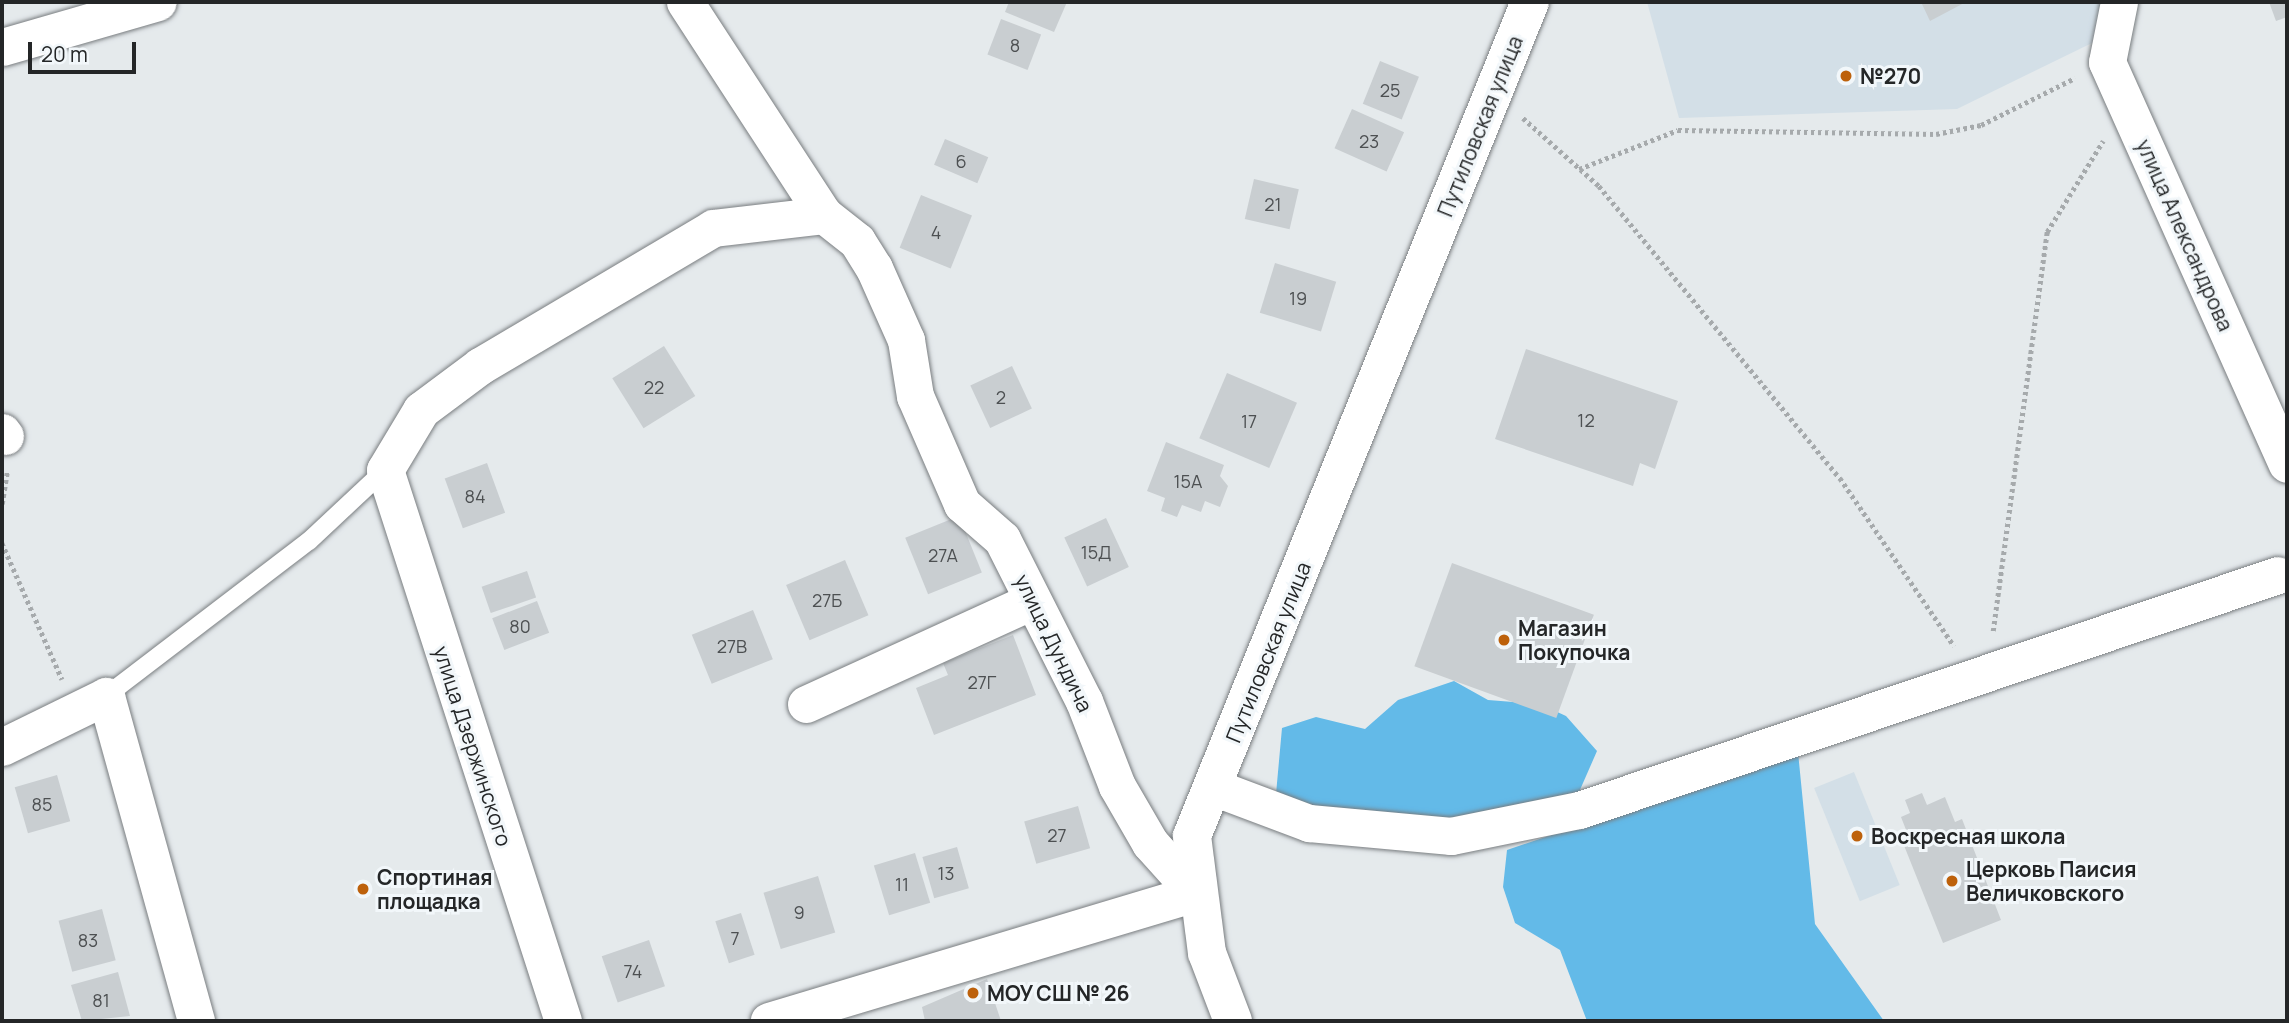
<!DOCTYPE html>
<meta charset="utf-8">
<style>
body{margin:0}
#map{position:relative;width:2289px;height:1023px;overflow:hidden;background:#e5eaec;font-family:Manrope,sans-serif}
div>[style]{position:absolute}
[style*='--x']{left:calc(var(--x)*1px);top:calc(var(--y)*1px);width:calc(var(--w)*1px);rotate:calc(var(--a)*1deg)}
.built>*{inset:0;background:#d3dfe7;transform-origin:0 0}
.forest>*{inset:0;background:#63bae8}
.building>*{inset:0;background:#c9ced1;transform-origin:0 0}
.path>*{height:4.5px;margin-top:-2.25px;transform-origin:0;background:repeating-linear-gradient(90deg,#a6aaac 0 3.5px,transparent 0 7px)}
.roads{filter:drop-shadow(0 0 2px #797d80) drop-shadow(0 0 2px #797d80)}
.lane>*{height:18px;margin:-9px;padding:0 9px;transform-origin:9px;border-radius:9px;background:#fff}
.street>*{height:37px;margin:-18.5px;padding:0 18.5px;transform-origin:18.5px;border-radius:18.5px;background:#fff}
.secondary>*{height:38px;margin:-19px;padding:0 19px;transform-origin:19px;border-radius:19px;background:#fff}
.dots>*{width:19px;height:19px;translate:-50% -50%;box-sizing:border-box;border:4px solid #f2f7fa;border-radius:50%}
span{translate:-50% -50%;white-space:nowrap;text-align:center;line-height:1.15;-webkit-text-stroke:6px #f2f7fa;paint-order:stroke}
.number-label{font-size:18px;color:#4d5052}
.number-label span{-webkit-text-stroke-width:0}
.poi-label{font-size:21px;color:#242627;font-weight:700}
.left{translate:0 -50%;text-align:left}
.street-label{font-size:21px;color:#242627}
.frame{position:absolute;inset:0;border:4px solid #242627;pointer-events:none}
.scale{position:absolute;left:28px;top:42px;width:108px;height:32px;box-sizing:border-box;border:4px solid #242627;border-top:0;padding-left:9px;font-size:21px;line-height:24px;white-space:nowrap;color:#242627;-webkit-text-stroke:5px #f2f7fa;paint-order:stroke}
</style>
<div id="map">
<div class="built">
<i style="clip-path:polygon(1647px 2px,2102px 2px,2094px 42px,1957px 109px,1679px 118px)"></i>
<i style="left:1854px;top:772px;width:122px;height:43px;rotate:68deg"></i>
</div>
<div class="forest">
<i style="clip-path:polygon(1454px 681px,1488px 700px,1540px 704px,1566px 716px,1597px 751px,1576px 799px,1451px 823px,1310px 811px,1276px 794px,1282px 728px,1316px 717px,1365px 729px,1398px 700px)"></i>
<i style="clip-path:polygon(1798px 752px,1815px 924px,1884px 1021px,1587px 1021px,1560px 950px,1515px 923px,1503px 887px,1507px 850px)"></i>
</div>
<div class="building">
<i style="clip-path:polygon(1009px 2px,1067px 2px,1054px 32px,1005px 12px)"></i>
<i style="clip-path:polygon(1921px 2px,1966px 2px,1930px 21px)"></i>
<i style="clip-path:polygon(2269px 2px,2287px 2px,2287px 17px,2276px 21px)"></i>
<i style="left:1001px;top:19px;width:43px;height:38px;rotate:21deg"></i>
<i style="left:1380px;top:61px;width:42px;height:46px;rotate:22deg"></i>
<i style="left:1352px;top:109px;width:57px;height:43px;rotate:24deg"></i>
<i style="left:945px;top:139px;width:47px;height:28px;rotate:23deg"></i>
<i style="left:1254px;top:179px;width:46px;height:41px;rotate:13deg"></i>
<i style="left:921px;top:195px;width:55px;height:57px;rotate:22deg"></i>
<i style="left:1275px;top:263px;width:64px;height:52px;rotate:17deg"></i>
<i style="left:664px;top:346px;width:59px;height:61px;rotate:58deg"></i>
<i style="clip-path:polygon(1526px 349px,1678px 401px,1655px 469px,1640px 463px,1633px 486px,1495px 439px)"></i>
<i style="left:1012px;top:366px;width:47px;height:46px;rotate:65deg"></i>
<i style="left:1227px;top:373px;width:76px;height:71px;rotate:23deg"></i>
<i style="clip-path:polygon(1166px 442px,1224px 465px,1220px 476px,1228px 486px,1220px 507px,1205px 501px,1201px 512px,1182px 505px,1177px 517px,1161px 511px,1165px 498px,1147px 491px)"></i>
<i style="left:487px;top:463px;width:53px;height:45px;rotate:70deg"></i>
<i style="left:959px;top:516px;width:61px;height:58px;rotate:68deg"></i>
<i style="left:1106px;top:518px;width:54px;height:46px;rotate:65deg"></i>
<i style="left:845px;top:560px;width:60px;height:64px;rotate:67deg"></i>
<i style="left:1452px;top:563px;width:151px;height:110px;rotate:20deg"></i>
<i style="left:527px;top:571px;width:28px;height:48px;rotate:71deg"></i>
<i style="left:537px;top:601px;width:34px;height:48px;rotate:69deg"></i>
<i style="left:753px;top:610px;width:53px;height:66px;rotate:68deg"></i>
<i style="clip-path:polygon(1013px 635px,1036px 695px,934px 735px,916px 688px,948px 675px,943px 663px)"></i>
<i style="left:57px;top:775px;width:48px;height:44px;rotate:74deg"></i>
<i style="clip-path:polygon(1922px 793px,1927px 805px,1945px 797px,1955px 822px,1962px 819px,2001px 920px,1943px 943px,1903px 843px,1910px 840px,1901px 817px,1910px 813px,1905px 800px)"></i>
<i style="left:1078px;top:806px;width:44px;height:56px;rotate:74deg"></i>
<i style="left:957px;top:847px;width:43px;height:36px;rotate:74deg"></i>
<i style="left:915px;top:853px;width:52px;height:43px;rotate:73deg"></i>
<i style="left:818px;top:876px;width:59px;height:57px;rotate:73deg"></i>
<i style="left:102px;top:909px;width:53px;height:45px;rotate:75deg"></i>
<i style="left:741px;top:913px;width:44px;height:27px;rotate:72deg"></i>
<i style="left:649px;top:940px;width:49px;height:50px;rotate:71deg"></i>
<i style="clip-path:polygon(118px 972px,130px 1016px,82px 1021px,71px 985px)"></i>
<i style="clip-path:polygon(987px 979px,1001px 1021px,925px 1021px,922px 1007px)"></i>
</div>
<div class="path">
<i style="--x:1523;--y:118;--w:102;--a:41.8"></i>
<i style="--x:1599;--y:186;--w:379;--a:50.5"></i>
<i style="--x:1840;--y:478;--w:203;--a:55.8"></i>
<i style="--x:1579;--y:169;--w:106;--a:-21.5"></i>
<i style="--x:1678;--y:130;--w:258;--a:0.9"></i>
<i style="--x:1936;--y:134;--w:46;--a:-11.3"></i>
<i style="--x:1981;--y:125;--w:105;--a:-26.6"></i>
<i style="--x:2;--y:504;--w:33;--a:-81"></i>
<i style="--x:2;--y:543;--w:149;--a:66.2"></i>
<i style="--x:1993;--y:631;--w:403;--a:-82.3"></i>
<i style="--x:2047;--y:232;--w:107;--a:-58.4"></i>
</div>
<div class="roads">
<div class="lane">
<i style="--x:106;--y:696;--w:255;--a:-37.4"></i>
<i style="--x:309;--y:541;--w:104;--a:-43.1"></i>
</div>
<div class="street">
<i style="--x:685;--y:2;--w:254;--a:56.9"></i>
<i style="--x:824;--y:215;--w:42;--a:38.2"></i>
<i style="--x:857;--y:241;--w:32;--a:58"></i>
<i style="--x:874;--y:268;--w:79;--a:66"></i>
<i style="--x:906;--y:340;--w:57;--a:80.9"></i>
<i style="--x:915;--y:396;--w:118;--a:66.5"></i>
<i style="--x:962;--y:504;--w:53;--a:41.2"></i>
<i style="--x:1002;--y:539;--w:182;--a:63.2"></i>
<i style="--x:1084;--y:701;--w:91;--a:68.8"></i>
<i style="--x:1117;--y:786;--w:66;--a:59.9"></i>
<i style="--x:1150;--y:843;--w:67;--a:48"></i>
<i style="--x:1195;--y:893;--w:445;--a:163.3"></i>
<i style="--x:2119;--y:2;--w:61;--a:101.3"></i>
<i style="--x:2107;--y:62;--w:440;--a:65.9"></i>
<i style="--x:2;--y:47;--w:162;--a:-16.1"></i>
<i style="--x:2;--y:432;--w:5;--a:53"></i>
<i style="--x:806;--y:704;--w:248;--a:-24.5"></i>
<i style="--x:2;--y:747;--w:116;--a:-26.1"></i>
<i style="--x:106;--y:696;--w:337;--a:74.5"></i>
<i style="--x:1213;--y:787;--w:103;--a:20.6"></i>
<i style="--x:1309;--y:823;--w:143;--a:5.2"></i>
<i style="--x:1451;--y:836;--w:131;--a:-11.5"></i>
<i style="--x:1579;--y:810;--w:737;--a:-18.58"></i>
<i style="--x:563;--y:1021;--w:579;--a:-107.9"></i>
<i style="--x:385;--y:470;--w:70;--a:-59"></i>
<i style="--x:421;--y:410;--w:74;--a:-36.7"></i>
<i style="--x:480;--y:366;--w:271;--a:-30.6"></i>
<i style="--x:713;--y:228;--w:112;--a:-6.7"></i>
</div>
<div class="secondary">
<i style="--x:1233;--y:1021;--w:73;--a:-110.9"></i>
<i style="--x:1207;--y:953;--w:118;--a:-97.3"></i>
<i style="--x:1192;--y:836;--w:900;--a:-67.94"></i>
</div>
</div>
<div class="dots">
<i style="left:1846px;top:76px;background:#bd610b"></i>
<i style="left:1504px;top:640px;background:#bd610b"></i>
<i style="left:1857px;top:836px;background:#bd610b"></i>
<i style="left:1952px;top:881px;background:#bd610b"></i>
<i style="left:363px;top:889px;background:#bd610b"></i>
<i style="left:973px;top:993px;background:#bd610b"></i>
</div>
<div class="number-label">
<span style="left:1015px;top:45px">8</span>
<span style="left:1390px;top:90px">25</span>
<span style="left:1369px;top:141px">23</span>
<span style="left:961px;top:161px">6</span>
<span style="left:1273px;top:204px">21</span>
<span style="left:936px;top:232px">4</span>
<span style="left:1298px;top:298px">19</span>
<span style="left:654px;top:387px">22</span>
<span style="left:1001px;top:397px">2</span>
<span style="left:1586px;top:420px">12</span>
<span style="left:1249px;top:421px">17</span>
<span style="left:1188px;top:481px">15А</span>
<span style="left:475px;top:496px">84</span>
<span style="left:1096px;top:552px">15Д</span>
<span style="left:943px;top:555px">27А</span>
<span style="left:827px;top:600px">27Б</span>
<span style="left:520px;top:626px">80</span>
<span style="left:732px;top:646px">27В</span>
<span style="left:982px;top:682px">27Г</span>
<span style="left:42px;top:804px">85</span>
<span style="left:1057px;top:835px">27</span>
<span style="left:946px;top:873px">13</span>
<span style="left:902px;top:884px">11</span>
<span style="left:799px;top:912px">9</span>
<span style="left:735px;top:938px">7</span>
<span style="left:88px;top:940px">83</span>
<span style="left:633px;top:971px">74</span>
<span style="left:101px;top:1000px">81</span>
</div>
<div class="poi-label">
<span class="left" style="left:1860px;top:76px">№270</span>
<span class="left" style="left:1518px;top:640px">Магазин<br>Покупочка</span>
<span class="left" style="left:1871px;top:836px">Воскресная школа</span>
<span class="left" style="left:1966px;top:881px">Церковь Паисия<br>Величковского</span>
<span class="left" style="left:377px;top:889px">Спортиная<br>площадка</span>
<span class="left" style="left:987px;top:993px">МОУ СШ № 26</span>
</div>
<div class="street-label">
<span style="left:1480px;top:126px;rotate:-68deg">Путиловская улица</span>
<span style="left:2185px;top:235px;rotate:66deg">улица Александрова</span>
<span style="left:1054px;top:643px;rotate:64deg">улица Дундича</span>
<span style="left:1268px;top:652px;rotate:-68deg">Путиловская улица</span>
<span style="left:473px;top:746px;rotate:72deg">улица Дзержинского</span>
</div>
<div class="frame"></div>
<div class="scale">20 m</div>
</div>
